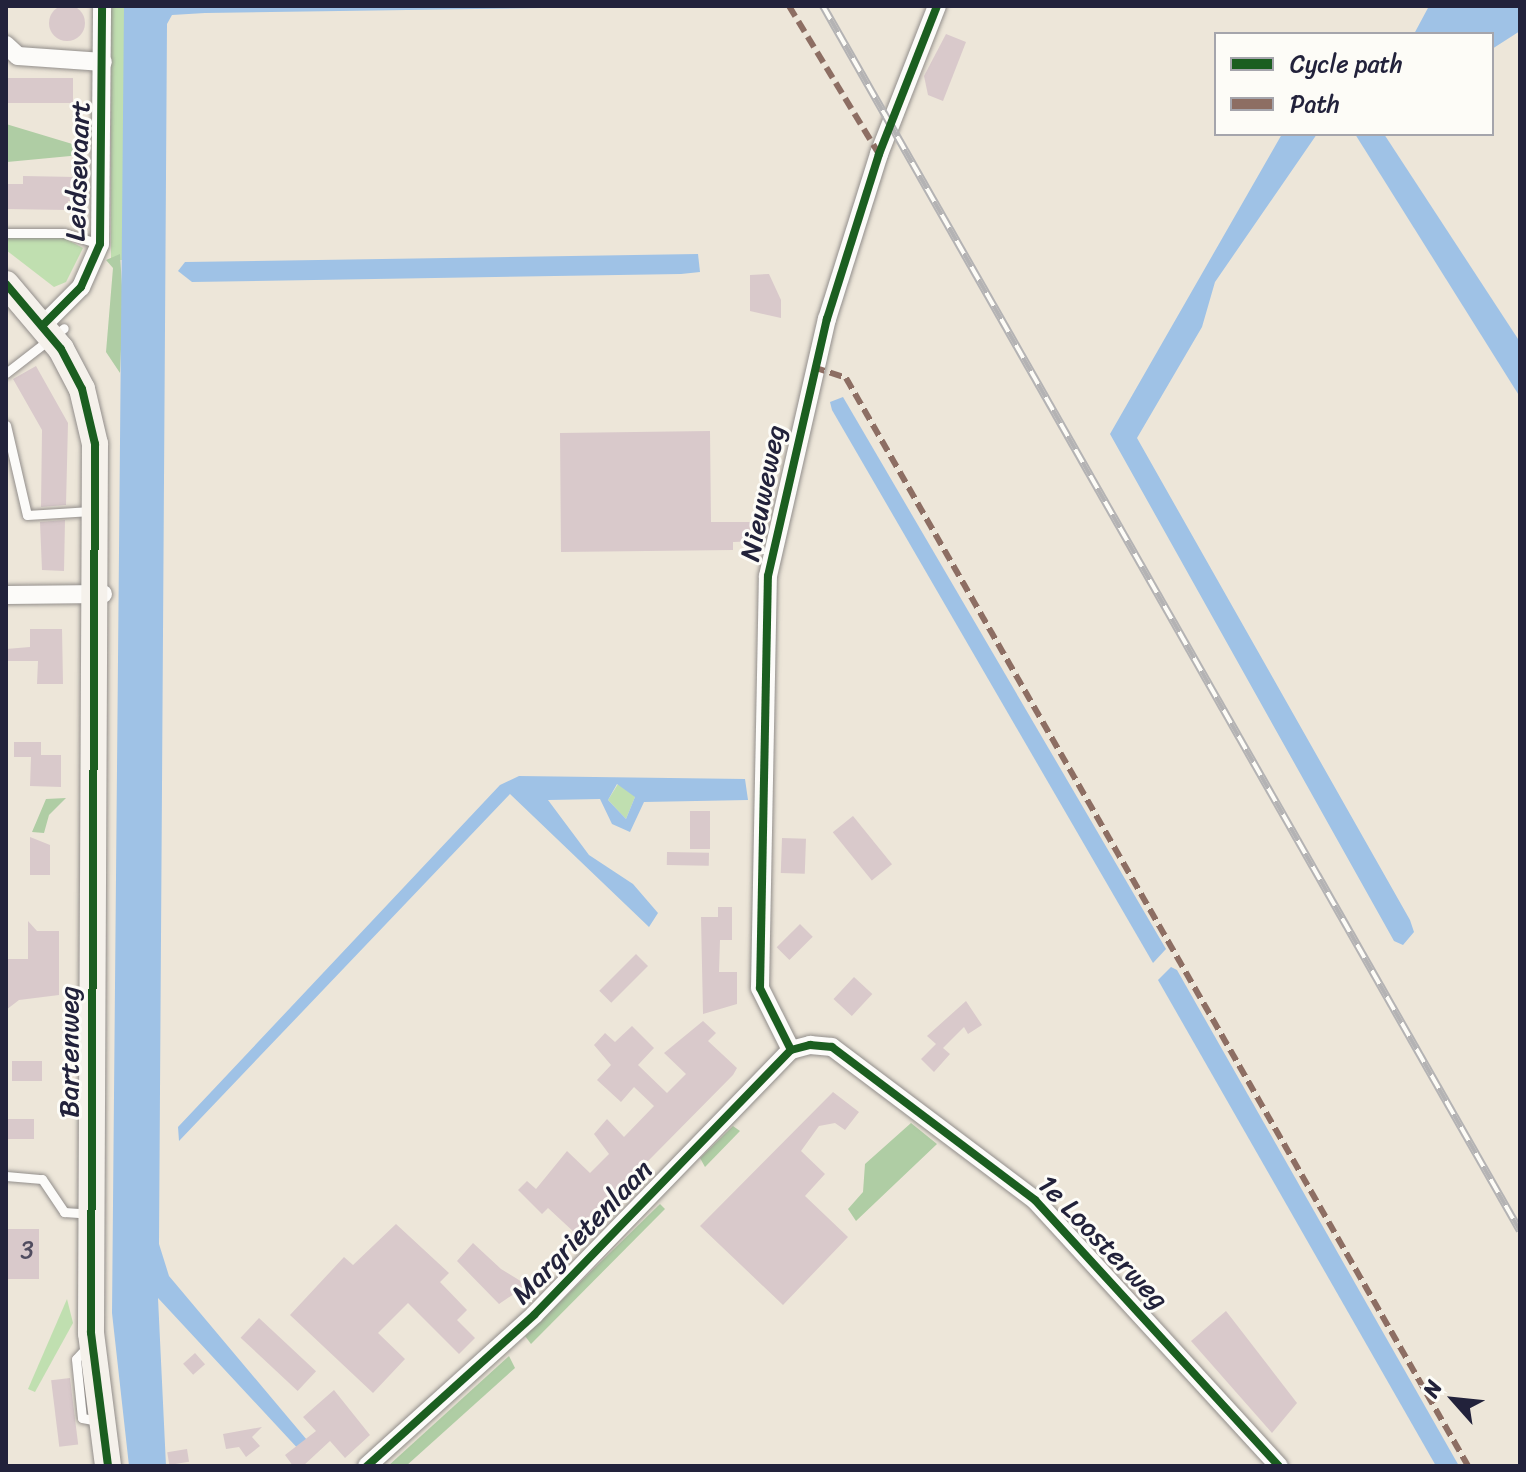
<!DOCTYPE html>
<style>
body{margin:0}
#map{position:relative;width:1526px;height:1472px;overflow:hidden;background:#ede6d9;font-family:Sriracha,sans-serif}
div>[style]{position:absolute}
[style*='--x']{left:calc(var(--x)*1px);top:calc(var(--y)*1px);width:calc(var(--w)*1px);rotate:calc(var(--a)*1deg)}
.green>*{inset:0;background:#c0dfb0;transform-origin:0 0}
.forest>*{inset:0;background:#afcda4}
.water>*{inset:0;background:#9fc2e6}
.building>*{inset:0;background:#d9c9cb;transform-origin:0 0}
.round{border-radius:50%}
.roads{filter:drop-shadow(0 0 2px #928e8b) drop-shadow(0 0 2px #928e8b)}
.service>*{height:9px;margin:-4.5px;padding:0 4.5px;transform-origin:4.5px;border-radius:4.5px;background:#fcfbf9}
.minor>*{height:18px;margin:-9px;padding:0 9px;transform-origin:9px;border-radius:9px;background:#fcfbf9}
.secondary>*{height:26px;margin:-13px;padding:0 13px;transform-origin:13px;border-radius:13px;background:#f5f1eb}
.rail>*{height:8px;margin-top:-4px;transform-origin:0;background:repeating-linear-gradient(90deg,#fdfcf7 0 15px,#b4b3b4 0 30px);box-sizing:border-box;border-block:2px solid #b4b3b4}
.quiet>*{height:6px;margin-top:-3px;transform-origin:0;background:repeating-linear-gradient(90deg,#8d6e63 0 12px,transparent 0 18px)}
.cycleway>*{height:8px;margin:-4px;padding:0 4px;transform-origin:4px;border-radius:4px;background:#1b5e20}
span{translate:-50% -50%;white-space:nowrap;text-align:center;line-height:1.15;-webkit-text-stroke:6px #fdfcf7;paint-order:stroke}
.number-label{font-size:24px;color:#504c5f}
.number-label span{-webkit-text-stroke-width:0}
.street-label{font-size:28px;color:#22223b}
.frame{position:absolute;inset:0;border:8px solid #22223b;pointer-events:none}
.legend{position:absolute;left:1214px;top:32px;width:280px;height:104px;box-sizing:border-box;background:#fdfcf7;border:2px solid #a5a5ac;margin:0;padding:10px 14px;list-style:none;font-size:24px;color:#22223b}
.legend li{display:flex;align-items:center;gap:16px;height:40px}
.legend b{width:40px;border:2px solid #a5a5ac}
.north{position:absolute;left:1414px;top:1360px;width:80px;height:80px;-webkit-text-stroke:6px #fdfcf7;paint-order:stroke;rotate:297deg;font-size:22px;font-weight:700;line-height:32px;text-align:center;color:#22223b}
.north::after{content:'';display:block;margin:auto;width:28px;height:36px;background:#22223b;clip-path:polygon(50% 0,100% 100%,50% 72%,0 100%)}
</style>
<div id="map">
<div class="green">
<i style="left:111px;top:6px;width:13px;height:254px"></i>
<i style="clip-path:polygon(16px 233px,64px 238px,83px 248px,66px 282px,54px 287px,6px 250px,6px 238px)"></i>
<i style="clip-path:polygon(618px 784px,632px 788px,635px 797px,626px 819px,608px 800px)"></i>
<i style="clip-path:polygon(67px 1299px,73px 1323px,35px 1392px,28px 1389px)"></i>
</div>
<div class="forest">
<i style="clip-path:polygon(6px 124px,79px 146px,81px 155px,7px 162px)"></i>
<i style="clip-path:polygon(120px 254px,123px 302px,120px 373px,106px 352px,113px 268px,106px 260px)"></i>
<i style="clip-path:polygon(66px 798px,49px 815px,44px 833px,32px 832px,46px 799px)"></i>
<i style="clip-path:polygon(911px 1123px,937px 1144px,856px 1221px,848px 1209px,863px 1192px,865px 1164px)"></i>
<i style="clip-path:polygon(733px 1126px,740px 1131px,705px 1167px,700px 1158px)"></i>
<i style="clip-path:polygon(660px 1204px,665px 1209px,531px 1344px,525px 1336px)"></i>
<i style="clip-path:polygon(509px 1356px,515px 1368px,406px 1466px,388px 1466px)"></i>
</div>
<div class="water">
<i style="clip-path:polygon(124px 6px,685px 6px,205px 13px,172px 15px,167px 24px,159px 1244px,169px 1276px,312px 1446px,302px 1453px,158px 1298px,166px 1466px,129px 1466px,112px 1313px)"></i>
<i style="clip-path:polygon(1429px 6px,1520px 6px,1520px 31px,1492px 49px,1492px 34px,1414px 34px)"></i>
<i style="clip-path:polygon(1282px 134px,1317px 134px,1215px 282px,1202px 327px,1137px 438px,1410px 920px,1414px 932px,1403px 945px,1394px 941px,1110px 434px)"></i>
<i style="clip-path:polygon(1355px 134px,1384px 134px,1520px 342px,1520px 397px)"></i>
<i style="clip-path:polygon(698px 254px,700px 272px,681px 274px,192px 282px,178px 271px,185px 262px)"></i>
<i style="clip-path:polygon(843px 397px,1166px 949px,1153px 963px,832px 410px,830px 402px)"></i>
<i style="clip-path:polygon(evenodd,519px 776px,745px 779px,748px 800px,644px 802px,630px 832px,612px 824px,600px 799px,548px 800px,589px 855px,633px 884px,658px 913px,649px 927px,510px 794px,179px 1141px,178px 1127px,500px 785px,519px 776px,617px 784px,635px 797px,626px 819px,608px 800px,617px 784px)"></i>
<i style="clip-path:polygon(1171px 967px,1177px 970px,1459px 1466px,1436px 1466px,1158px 980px)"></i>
</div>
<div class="building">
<i class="round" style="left:49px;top:5px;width:36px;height:36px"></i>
<i style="clip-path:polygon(946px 34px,966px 42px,943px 101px,928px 95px,924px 76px)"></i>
<i style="left:6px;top:78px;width:67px;height:25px"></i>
<i style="clip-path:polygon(23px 176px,76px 177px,76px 201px,68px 201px,68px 210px,6px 209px,6px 184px,23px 184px)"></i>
<i style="clip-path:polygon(769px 274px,781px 300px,781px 318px,750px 311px,750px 275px)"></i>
<i style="clip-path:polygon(36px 366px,68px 423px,66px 505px,41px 507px,42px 430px,13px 379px)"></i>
<i style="clip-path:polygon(710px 431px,711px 522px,762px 522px,762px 541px,733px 542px,733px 550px,561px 552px,560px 433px)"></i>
<i style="clip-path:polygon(65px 520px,64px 571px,42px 570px,40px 522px)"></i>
<i style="clip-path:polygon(30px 629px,62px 629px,63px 684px,37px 684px,38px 661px,6px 661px,6px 649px,30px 647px)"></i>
<i style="clip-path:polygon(14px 742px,41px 742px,41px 755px,61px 755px,61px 787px,30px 786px,31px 757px,14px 757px)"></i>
<i style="left:690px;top:811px;width:20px;height:38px"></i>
<i style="left:853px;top:816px;width:62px;height:26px;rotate:51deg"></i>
<i style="clip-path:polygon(30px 837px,50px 845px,50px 875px,30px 875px)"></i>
<i style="left:782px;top:838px;width:24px;height:35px;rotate:2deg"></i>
<i style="left:667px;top:852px;width:42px;height:13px;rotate:1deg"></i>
<i style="clip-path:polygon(718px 907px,732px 907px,732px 940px,720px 940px,719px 972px,737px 972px,737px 1004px,703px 1014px,701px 917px,718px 917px)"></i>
<i style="clip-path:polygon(28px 921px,37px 931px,59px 931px,59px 995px,19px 1000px,6px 1010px,6px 959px,28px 959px)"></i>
<i style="left:800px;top:924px;width:18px;height:33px;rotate:45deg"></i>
<i style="left:636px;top:954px;width:17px;height:52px;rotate:45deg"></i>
<i style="left:854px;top:977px;width:25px;height:30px;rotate:43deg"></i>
<i style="clip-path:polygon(966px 1001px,982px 1025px,968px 1034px,964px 1027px,943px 1048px,950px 1054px,934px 1072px,921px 1059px,936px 1044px,927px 1036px)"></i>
<i style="clip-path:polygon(703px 1021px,716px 1033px,708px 1041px,737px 1068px,733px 1075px,576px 1234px,548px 1208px,542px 1214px,518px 1190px,527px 1181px,536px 1189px,567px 1151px,590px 1173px,609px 1154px,594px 1134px,607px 1119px,624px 1137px,654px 1106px,634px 1087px,621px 1102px,597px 1080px,611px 1065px,594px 1045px,605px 1033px,615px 1042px,632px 1026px,654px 1048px,638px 1065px,667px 1093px,686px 1074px,664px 1053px)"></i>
<i style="left:12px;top:1061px;width:30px;height:20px"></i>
<i style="clip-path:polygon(833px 1092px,859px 1112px,845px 1130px,835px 1123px,819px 1126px,801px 1151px,825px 1174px,805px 1196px,848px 1237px,783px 1305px,700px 1226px)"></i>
<i style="left:6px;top:1119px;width:28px;height:20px"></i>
<i style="clip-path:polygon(396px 1224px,449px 1273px,440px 1282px,467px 1310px,457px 1320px,475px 1338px,459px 1354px,408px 1303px,378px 1333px,405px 1359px,373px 1393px,290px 1315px,344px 1257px,353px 1265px)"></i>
<i style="left:6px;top:1229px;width:33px;height:50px"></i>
<i style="clip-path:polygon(473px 1243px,501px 1269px,527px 1285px,499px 1304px,457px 1261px)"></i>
<i style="clip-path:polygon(1226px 1311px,1297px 1403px,1272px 1433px,1191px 1341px)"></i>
<i style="left:259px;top:1318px;width:78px;height:27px;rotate:43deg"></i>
<i style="left:195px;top:1353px;width:15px;height:16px;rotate:48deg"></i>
<i style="left:70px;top:1378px;width:67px;height:19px;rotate:83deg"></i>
<i style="clip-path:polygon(334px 1390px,370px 1435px,345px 1458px,330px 1441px,303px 1466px,293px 1466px,285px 1455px,316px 1431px,303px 1417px)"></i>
<i style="clip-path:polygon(262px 1427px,252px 1437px,260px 1446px,246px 1457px,239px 1447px,226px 1449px,223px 1434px)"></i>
<i style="left:187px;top:1449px;width:13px;height:20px;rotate:81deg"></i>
</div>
<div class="roads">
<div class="service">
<i style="--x:6;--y:233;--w:58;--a:0"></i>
<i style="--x:64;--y:233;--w:38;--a:17"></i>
<i style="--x:6;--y:373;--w:73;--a:-37.8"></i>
<i style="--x:6;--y:425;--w:92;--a:76.9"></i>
<i style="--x:27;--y:515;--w:64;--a:-3.6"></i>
<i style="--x:6;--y:1176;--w:36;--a:5"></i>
<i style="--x:42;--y:1179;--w:40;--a:56"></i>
<i style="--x:64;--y:1212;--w:26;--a:4"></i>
<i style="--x:87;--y:1347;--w:16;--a:133"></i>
<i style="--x:76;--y:1359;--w:59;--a:84.2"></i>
<i style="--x:82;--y:1418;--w:17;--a:10"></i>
</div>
<div class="minor">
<i style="--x:6;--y:45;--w:16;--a:43"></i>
<i style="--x:18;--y:56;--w:85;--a:4"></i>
<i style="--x:44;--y:324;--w:52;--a:-45"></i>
<i style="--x:81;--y:287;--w:47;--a:-66.2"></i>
<i style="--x:100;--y:244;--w:238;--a:-89.5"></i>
<i style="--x:6;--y:595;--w:97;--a:-0.6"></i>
<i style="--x:791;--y:1050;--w:69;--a:-116.6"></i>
<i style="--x:760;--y:988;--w:412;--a:-88.9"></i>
<i style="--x:768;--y:576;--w:264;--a:-77.1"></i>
<i style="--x:827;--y:319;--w:173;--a:-72.5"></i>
<i style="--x:879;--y:154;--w:159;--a:-68.6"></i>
<i style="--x:367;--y:1466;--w:225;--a:-42.1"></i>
<i style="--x:534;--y:1315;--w:369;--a:-45.9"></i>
<i style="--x:791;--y:1050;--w:20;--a:-15"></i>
<i style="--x:810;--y:1045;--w:22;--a:5"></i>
<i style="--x:832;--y:1047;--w:254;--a:37"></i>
<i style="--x:1035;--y:1200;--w:361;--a:47.5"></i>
</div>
<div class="secondary">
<i style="--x:6;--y:284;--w:85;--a:49.8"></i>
<i style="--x:61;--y:349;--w:45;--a:62.3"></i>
<i style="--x:82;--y:389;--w:57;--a:76.7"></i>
<i style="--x:95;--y:444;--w:889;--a:90.26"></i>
<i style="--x:91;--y:1333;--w:134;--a:82.7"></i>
</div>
</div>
<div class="rail">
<i style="--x:823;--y:6;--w:1409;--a:60.36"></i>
</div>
<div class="quiet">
<i style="--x:789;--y:6;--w:173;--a:58.7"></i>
<i style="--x:813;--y:367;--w:35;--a:18"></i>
<i style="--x:846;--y:378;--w:1253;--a:60.24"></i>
</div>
<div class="cycleway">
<i style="--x:6;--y:284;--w:85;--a:49.8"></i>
<i style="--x:61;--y:349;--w:45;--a:62.3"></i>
<i style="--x:82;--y:389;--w:57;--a:76.7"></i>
<i style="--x:95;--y:444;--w:889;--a:90.26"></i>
<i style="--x:91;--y:1333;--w:134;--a:82.7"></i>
<i style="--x:44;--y:324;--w:52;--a:-45"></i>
<i style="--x:81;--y:287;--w:47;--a:-66.2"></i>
<i style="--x:100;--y:244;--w:238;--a:-89.5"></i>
<i style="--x:791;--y:1050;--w:69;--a:-116.6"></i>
<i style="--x:760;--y:988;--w:412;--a:-88.9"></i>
<i style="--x:768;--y:576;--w:264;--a:-77.1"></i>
<i style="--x:827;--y:319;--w:173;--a:-72.5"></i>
<i style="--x:879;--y:154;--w:159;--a:-68.6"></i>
<i style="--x:367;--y:1466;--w:225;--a:-42.1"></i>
<i style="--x:534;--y:1315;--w:369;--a:-45.9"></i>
<i style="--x:791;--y:1050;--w:20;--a:-15"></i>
<i style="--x:810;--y:1045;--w:22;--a:5"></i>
<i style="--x:832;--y:1047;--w:254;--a:37"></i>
<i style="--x:1035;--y:1200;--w:361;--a:47.5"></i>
</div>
<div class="number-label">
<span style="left:27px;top:1251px">3</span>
</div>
<div class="street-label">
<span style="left:78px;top:171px;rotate:-88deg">Leidsevaart</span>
<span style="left:763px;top:493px;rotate:-79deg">Nieuweweg</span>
<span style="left:69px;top:1052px;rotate:-90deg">Bartenweg</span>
<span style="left:582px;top:1232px;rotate:-46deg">Margrietenlaan</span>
<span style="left:1103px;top:1242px;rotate:46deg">1e Loosterweg</span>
</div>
<div class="frame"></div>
<ul class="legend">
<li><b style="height:10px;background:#1b5e20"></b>Cycle path</li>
<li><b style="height:10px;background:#8d6e63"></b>Path</li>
</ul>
<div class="north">N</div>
</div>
